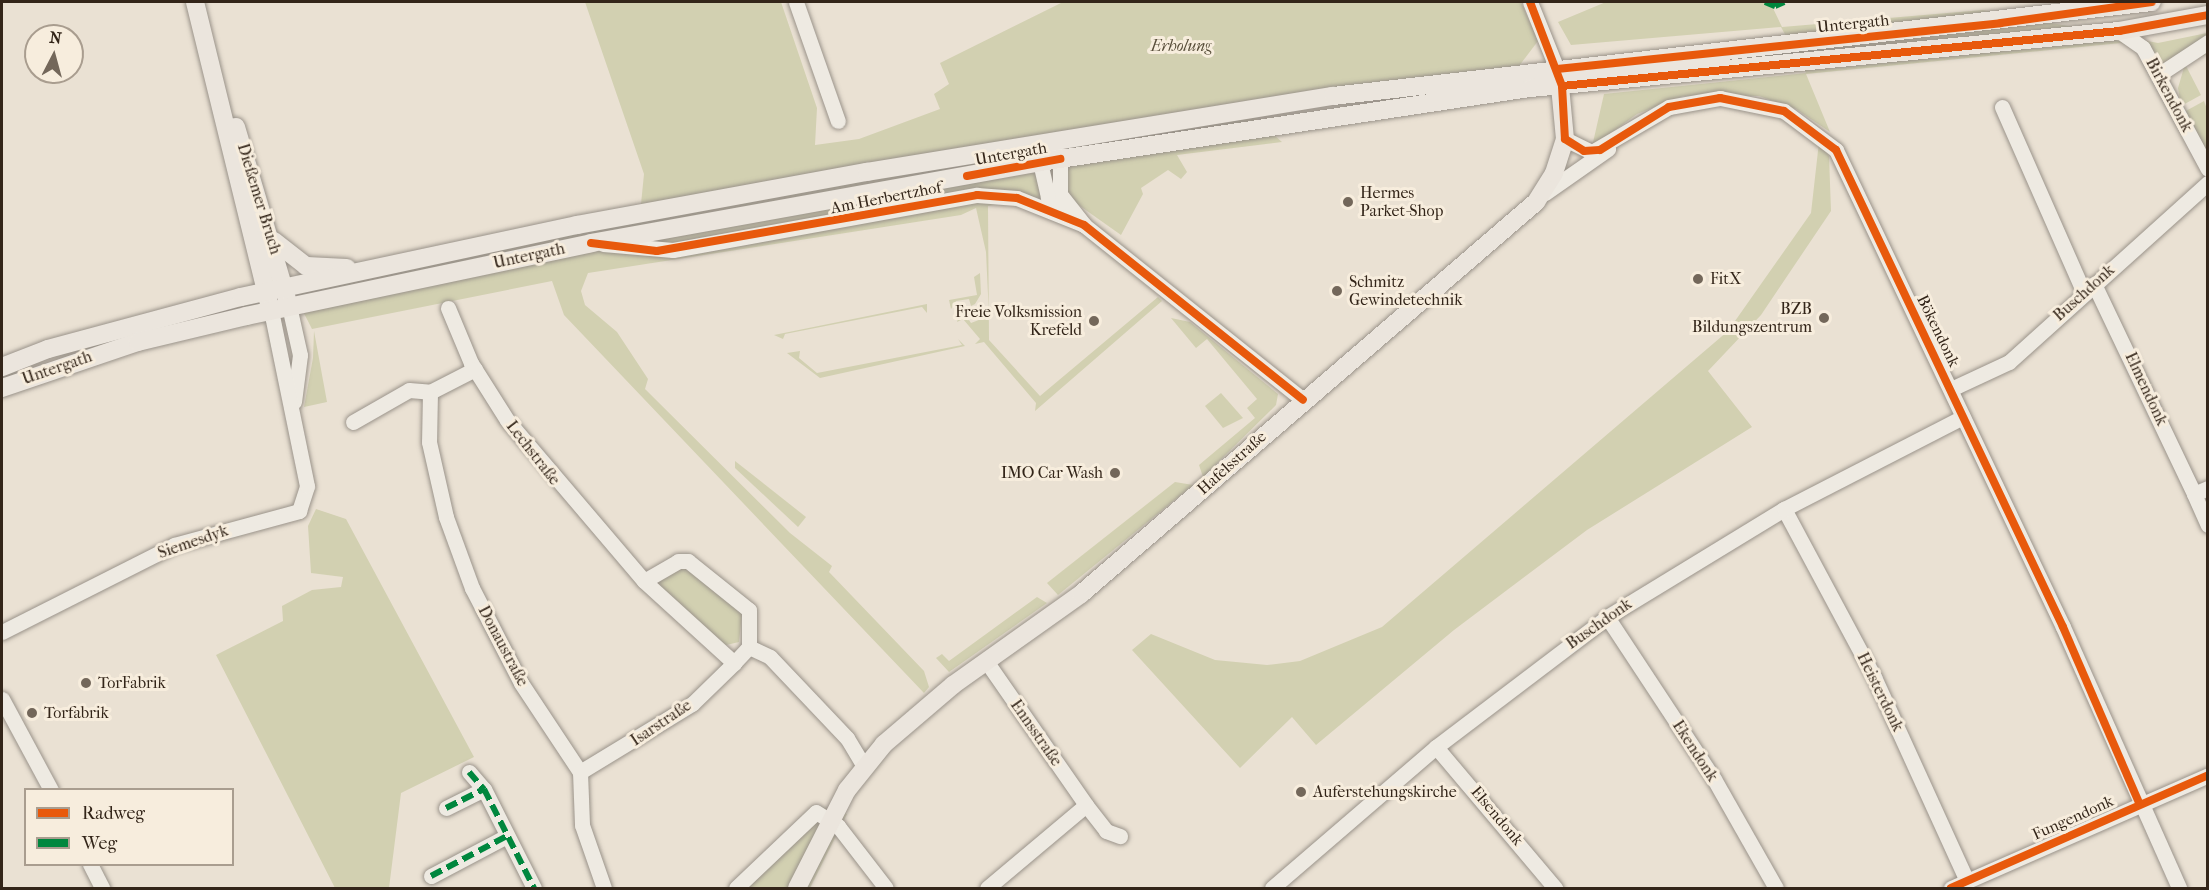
<!DOCTYPE html>
<meta charset="utf-8">
<style>
body{margin:0}
#map{position:relative;width:2209px;height:890px;overflow:hidden;background:#eae1d3;font-family:"IM FELL French Canon",serif}
div>[style]{position:absolute}
[style*='--x']{left:calc(var(--x)*1px);top:calc(var(--y)*1px);width:calc(var(--w)*1px);rotate:calc(var(--a)*1deg)}
.green>*{inset:0;background:#d2d0b1}
.roads{filter:drop-shadow(0 0 2px #9a938a) drop-shadow(0 0 2px #9a938a)}
.minor>*{height:15px;margin:-7.5px;padding:0 7.5px;transform-origin:7.5px;border-radius:7.5px;background:#eeeae2}
.major>*{height:18px;margin:-9px;padding:0 9px;transform-origin:9px;border-radius:9px;background:#ebe5dd}
.quiet>*{height:6px;margin-top:-3px;transform-origin:0;background:repeating-linear-gradient(90deg,#00873e 0 12px,transparent 0 18px)}
.cycleway>*{height:8px;margin:-4px;padding:0 4px;transform-origin:4px;border-radius:4px;background:#e8590c}
.dots>*{width:16px;height:16px;translate:-50% -50%;box-sizing:border-box;border:3px solid #f7eddd;border-radius:50%}
span{translate:-50% -50%;white-space:nowrap;text-align:center;line-height:1.15;-webkit-text-stroke:6px #f7eddd;paint-order:stroke}
.street-label{font-size:16px;color:#332519}
.park-label{font-size:16px;color:#564c38;font-style:italic}
.poi-label{font-size:16px;color:#332519}
.left{translate:0 -50%;text-align:left}
.right{translate:-100% -50%;text-align:right}
.frame{position:absolute;inset:0;border:3px solid #332519;pointer-events:none}
.legend{position:absolute;left:24px;top:788px;width:210px;height:78px;box-sizing:border-box;background:#f7eddd;border:2px solid #a99d8f;margin:0;padding:8px 10px;list-style:none;font-size:18px;color:#332519}
.legend li{display:flex;align-items:center;gap:12px;height:30px}
.legend b{width:30px;border:2px solid #a99d8f}
.north{position:absolute;left:24px;top:24px;width:60px;height:60px;box-sizing:border-box;background:#f7eddd;border:2px solid #a99d8f;border-radius:50%;rotate:6deg;font-size:16px;font-weight:700;line-height:24px;text-align:center;color:#332519}
.north::after{content:'';display:block;margin:auto;width:21px;height:27px;background:#73675a;clip-path:polygon(50% 0,100% 100%,50% 72%,0 100%)}
</style>
<div id="map">
<div class="green">
<i style="clip-path:polygon(585px 2px,781px 2px,817px 108px,815px 145px,859px 139px,940px 109px,934px 94px,949px 84px,940px 63px,1063px 2px,1521px 2px,1538px 41px,1519px 66px,1239px 104px,1282px 142px,1177px 155px,1187px 172px,1181px 179px,1168px 170px,1141px 188px,1143px 194px,1121px 235px,1073px 201px,1032px 198px,988px 206px,989px 340px,1040px 396px,1158px 297px,1162px 301px,1035px 411px,1036px 403px,984px 342px,975px 344px,980px 339px,963px 319px,957px 322px,958px 319px,967px 317px,971px 323px,989px 316px,986px 252px,976px 208px,961px 215px,588px 273px,581px 291px,585px 305px,617px 332px,648px 379px,645px 389px,790px 533px,832px 566px,829px 572px,924px 671px,929px 687px,924px 693px,564px 315px,552px 281px,312px 329px,287px 280px,641px 204px,644px 174px)"></i>
<i style="clip-path:polygon(1606px 2px,1770px 2px,1782px 27px,1983px 10px,2158px 43px,2207px 33px,2207px 54px,2185px 64px,2201px 95px,2181px 106px,2178px 88px,2185px 64px,2174px 69px,2121px 43px,1806px 74px,1830px 132px,1796px 109px,1759px 96px,1683px 96px,1637px 114px,1592px 147px,1604px 94px,1806px 73px,1781px 27px,1571px 45px,1558px 22px)"></i>
<i style="clip-path:polygon(2204px 101px,2207px 109px,2207px 159px,2184px 112px)"></i>
<i style="clip-path:polygon(1819px 142px,1829px 156px,1831px 211px,1761px 315px,1708px 371px,1752px 427px,1587px 530px,1454px 630px,1316px 745px,1292px 717px,1240px 768px,1132px 650px,1151px 634px,1215px 660px,1267px 665px,1300px 661px,1382px 627px,1728px 331px,1811px 213px)"></i>
<i style="clip-path:polygon(980px 273px,981px 294px,975px 304px,971px 306px,969px 299px,956px 301px,951px 309px,949px 300px,977px 295px,974px 277px)"></i>
<i style="clip-path:polygon(927px 304px,927px 313px,922px 307px,785px 334px,783px 339px,774px 335px)"></i>
<i style="clip-path:polygon(1171px 318px,1190px 322px,1278px 394px,1276px 405px,1203px 477px,1199px 465px,1255px 418px,1247px 408px,1257px 399px,1207px 339px,1196px 348px)"></i>
<i style="clip-path:polygon(314px 331px,327px 402px,304px 407px,313px 358px)"></i>
<i style="clip-path:polygon(958px 339px,965px 346px,820px 378px,787px 353px,800px 351px,799px 358px,817px 373px,962px 345px)"></i>
<i style="clip-path:polygon(1221px 393px,1243px 418px,1223px 428px,1205px 406px)"></i>
<i style="clip-path:polygon(735px 461px,806px 517px,798px 527px,735px 468px)"></i>
<i style="clip-path:polygon(1175px 482px,1193px 485px,1058px 595px,1047px 583px)"></i>
<i style="clip-path:polygon(316px 509px,346px 519px,474px 757px,401px 793px,389px 888px,335px 888px,216px 655px,283px 621px,282px 606px,312px 590px,341px 587px,343px 577px,311px 573px,308px 526px)"></i>
<i style="clip-path:polygon(682px 565px,735px 603px,742px 614px,739px 642px,722px 646px,655px 583px)"></i>
<i style="clip-path:polygon(1037px 597px,1047px 603px,949px 672px,936px 658px,942px 654px,949px 661px)"></i>
<i style="clip-path:polygon(823px 808px,847px 814px,810px 888px,728px 888px)"></i>
</div>
<div class="roads">
<div class="minor">
<i style="--x:796;--y:2;--w:126;--a:70.6"></i>
<i style="--x:1530;--y:2;--w:72;--a:68.1"></i>
<i style="--x:2119;--y:31;--w:29;--a:35"></i>
<i style="--x:2143;--y:48;--w:137;--a:61.8"></i>
<i style="--x:2158;--y:75;--w:60;--a:-33.4"></i>
<i style="--x:2002;--y:107;--w:203;--a:66.2"></i>
<i style="--x:1565;--y:139;--w:30;--a:26"></i>
<i style="--x:1592;--y:152;--w:89;--a:-30.3"></i>
<i style="--x:1669;--y:107;--w:52;--a:-10"></i>
<i style="--x:1720;--y:98;--w:65;--a:11.5"></i>
<i style="--x:1784;--y:111;--w:65;--a:36.9"></i>
<i style="--x:1836;--y:150;--w:528;--a:64.55"></i>
<i style="--x:2063;--y:627;--w:286;--a:66"></i>
<i style="--x:1050;--y:142;--w:20;--a:60"></i>
<i style="--x:1060;--y:159;--w:35;--a:90"></i>
<i style="--x:1060;--y:194;--w:39;--a:52"></i>
<i style="--x:1084;--y:225;--w:46;--a:-142.1"></i>
<i style="--x:1048;--y:197;--w:36;--a:-103"></i>
<i style="--x:1040;--y:162;--w:22;--a:-63"></i>
<i style="--x:1545;--y:193;--w:77;--a:-34.9"></i>
<i style="--x:603;--y:244;--w:70;--a:4.9"></i>
<i style="--x:673;--y:250;--w:309;--a:-10.3"></i>
<i style="--x:977;--y:195;--w:40;--a:4.3"></i>
<i style="--x:1017;--y:198;--w:72;--a:21.9"></i>
<i style="--x:1084;--y:225;--w:280;--a:38.6"></i>
<i style="--x:2094;--y:284;--w:233;--a:64.5"></i>
<i style="--x:289;--y:306;--w:50;--a:77.3"></i>
<i style="--x:300;--y:355;--w:47;--a:97.3"></i>
<i style="--x:448;--y:308;--w:60;--a:67.3"></i>
<i style="--x:471;--y:363;--w:67;--a:57.7"></i>
<i style="--x:507;--y:420;--w:211;--a:49.6"></i>
<i style="--x:644;--y:581;--w:122;--a:42.3"></i>
<i style="--x:734;--y:663;--w:22;--a:-47"></i>
<i style="--x:749;--y:647;--w:23;--a:25"></i>
<i style="--x:770;--y:657;--w:112;--a:46.5"></i>
<i style="--x:847;--y:738;--w:31;--a:59"></i>
<i style="--x:475;--y:369;--w:51;--a:152.9"></i>
<i style="--x:430;--y:392;--w:50;--a:91.1"></i>
<i style="--x:429;--y:442;--w:77;--a:77.2"></i>
<i style="--x:446;--y:517;--w:76;--a:69.9"></i>
<i style="--x:472;--y:588;--w:107;--a:62.7"></i>
<i style="--x:521;--y:683;--w:107;--a:56.5"></i>
<i style="--x:580;--y:772;--w:53;--a:87.8"></i>
<i style="--x:582;--y:825;--w:67;--a:70.8"></i>
<i style="--x:1951;--y:389;--w:64;--a:-25"></i>
<i style="--x:2009;--y:362;--w:268;--a:-42"></i>
<i style="--x:353;--y:422;--w:64;--a:-29.7"></i>
<i style="--x:409;--y:390;--w:21;--a:5"></i>
<i style="--x:2208;--y:488;--w:15;--a:157"></i>
<i style="--x:2194;--y:494;--w:34;--a:66"></i>
<i style="--x:1784;--y:509;--w:191;--a:61.8"></i>
<i style="--x:1874;--y:677;--w:224;--a:65.5"></i>
<i style="--x:644;--y:581;--w:39;--a:-30"></i>
<i style="--x:678;--y:561;--w:10;--a:0"></i>
<i style="--x:688;--y:561;--w:78;--a:38.8"></i>
<i style="--x:749;--y:610;--w:37;--a:90"></i>
<i style="--x:1607;--y:617;--w:194;--a:56.6"></i>
<i style="--x:1714;--y:779;--w:125;--a:60.4"></i>
<i style="--x:2;--y:632;--w:193;--a:-26.8"></i>
<i style="--x:174;--y:545;--w:130;--a:-15.2"></i>
<i style="--x:299;--y:511;--w:26;--a:-72"></i>
<i style="--x:307;--y:486;--w:179;--a:-101.6"></i>
<i style="--x:986;--y:661;--w:175;--a:55.2"></i>
<i style="--x:1086;--y:805;--w:129;--a:140"></i>
<i style="--x:2;--y:699;--w:103;--a:61.7"></i>
<i style="--x:1436;--y:747;--w:185;--a:49.8"></i>
<i style="--x:469;--y:772;--w:23;--a:49"></i>
<i style="--x:484;--y:789;--w:111;--a:63.2"></i>
<i style="--x:580;--y:772;--w:131;--a:-31.3"></i>
<i style="--x:692;--y:704;--w:59;--a:-44.3"></i>
<i style="--x:1086;--y:805;--w:33;--a:52"></i>
<i style="--x:1106;--y:831;--w:15;--a:20"></i>
<i style="--x:446;--y:808;--w:42;--a:-26.6"></i>
<i style="--x:90;--y:864;--w:27;--a:63"></i>
<i style="--x:431;--y:876;--w:86;--a:-27.8"></i>
<i style="--x:736;--y:888;--w:110;--a:-43.5"></i>
<i style="--x:816;--y:812;--w:26;--a:32"></i>
<i style="--x:838;--y:826;--w:78;--a:52.3"></i>
<i style="--x:1272;--y:888;--w:216;--a:-40.7"></i>
<i style="--x:1436;--y:747;--w:215;--a:-37.2"></i>
<i style="--x:1607;--y:617;--w:207;--a:-31.4"></i>
<i style="--x:1784;--y:509;--w:201;--a:-27.2"></i>
<i style="--x:1951;--y:888;--w:281;--a:-23.7"></i>
</div>
<div class="major">
<i style="--x:195;--y:2;--w:310;--a:76.2"></i>
<i style="--x:236;--y:127;--w:183;--a:73.5"></i>
<i style="--x:274;--y:241;--w:41;--a:38"></i>
<i style="--x:306;--y:266;--w:41;--a:2.8"></i>
<i style="--x:2;--y:367;--w:49;--a:-21.4"></i>
<i style="--x:48;--y:349;--w:200;--a:-15.1"></i>
<i style="--x:241;--y:297;--w:344;--a:-12.1"></i>
<i style="--x:577;--y:225;--w:295;--a:-10.4"></i>
<i style="--x:867;--y:172;--w:472;--a:-9.3"></i>
<i style="--x:1333;--y:96;--w:824;--a:-6.55"></i>
<i style="--x:2;--y:388;--w:144;--a:-18.7"></i>
<i style="--x:138;--y:342;--w:111;--a:-13.5"></i>
<i style="--x:246;--y:316;--w:353;--a:-11.9"></i>
<i style="--x:591;--y:243;--w:456;--a:-10.2"></i>
<i style="--x:1040;--y:162;--w:497;--a:-8.6"></i>
<i style="--x:1531;--y:88;--w:591;--a:-5.54"></i>
<i style="--x:2119;--y:31;--w:90;--a:-10.2"></i>
<i style="--x:797;--y:888;--w:110;--a:-63"></i>
<i style="--x:847;--y:790;--w:59;--a:-51.2"></i>
<i style="--x:884;--y:744;--w:91;--a:-40.5"></i>
<i style="--x:953;--y:685;--w:157;--a:-35.4"></i>
<i style="--x:1081;--y:594;--w:601;--a:-40.75"></i>
<i style="--x:1536;--y:202;--w:34;--a:-58"></i>
<i style="--x:1554;--y:173;--w:36;--a:-72"></i>
<i style="--x:1565;--y:139;--w:63;--a:-95.4"></i>
</div>
</div>
<div class="quiet">
<i style="--x:1765;--y:2;--w:11;--a:22"></i>
<i style="--x:1775;--y:6;--w:10;--a:-24"></i>
<i style="--x:469;--y:772;--w:23;--a:49"></i>
<i style="--x:484;--y:789;--w:111;--a:63.2"></i>
<i style="--x:446;--y:808;--w:42;--a:-26.6"></i>
<i style="--x:431;--y:876;--w:86;--a:-27.8"></i>
</div>
<div class="cycleway">
<i style="--x:1530;--y:2;--w:90;--a:69.1"></i>
<i style="--x:1562;--y:86;--w:53;--a:86.8"></i>
<i style="--x:1565;--y:139;--w:22;--a:32"></i>
<i style="--x:1584;--y:151;--w:16;--a:-4"></i>
<i style="--x:1600;--y:150;--w:81;--a:-31.9"></i>
<i style="--x:1669;--y:107;--w:52;--a:-10"></i>
<i style="--x:1720;--y:98;--w:65;--a:11.5"></i>
<i style="--x:1784;--y:111;--w:65;--a:36.9"></i>
<i style="--x:1836;--y:150;--w:528;--a:64.55"></i>
<i style="--x:2063;--y:627;--w:192;--a:66.6"></i>
<i style="--x:1557;--y:69;--w:446;--a:-5.9"></i>
<i style="--x:2001;--y:23;--w:152;--a:-7.9"></i>
<i style="--x:1562;--y:86;--w:560;--a:-5.64"></i>
<i style="--x:2119;--y:31;--w:90;--a:-10.2"></i>
<i style="--x:967;--y:176;--w:95;--a:-10.4"></i>
<i style="--x:591;--y:243;--w:66;--a:6.9"></i>
<i style="--x:657;--y:251;--w:325;--a:-9.9"></i>
<i style="--x:977;--y:195;--w:40;--a:4.3"></i>
<i style="--x:1017;--y:198;--w:72;--a:21.9"></i>
<i style="--x:1084;--y:225;--w:280;--a:38.6"></i>
<i style="--x:1951;--y:888;--w:281;--a:-23.7"></i>
</div>
<div class="dots">
<i style="left:1348px;top:202px;background:#73675a"></i>
<i style="left:1698px;top:279px;background:#73675a"></i>
<i style="left:1337px;top:291px;background:#73675a"></i>
<i style="left:1824px;top:318px;background:#73675a"></i>
<i style="left:1094px;top:321px;background:#73675a"></i>
<i style="left:1115px;top:473px;background:#73675a"></i>
<i style="left:86px;top:683px;background:#73675a"></i>
<i style="left:32px;top:713px;background:#73675a"></i>
<i style="left:1301px;top:792px;background:#73675a"></i>
</div>
<div class="street-label">
<span style="left:1853px;top:24px;rotate:-6deg">Untergath</span>
<span style="left:2169px;top:95px;rotate:62deg">Birkendonk</span>
<span style="left:1011px;top:154px;rotate:-10deg">Untergath</span>
<span style="left:886px;top:198px;rotate:-11deg">Am Herbertzhof</span>
<span style="left:259px;top:199px;rotate:73deg">Dießemer Bruch</span>
<span style="left:529px;top:256px;rotate:-12deg">Untergath</span>
<span style="left:2084px;top:293px;rotate:-42deg">Buschdonk</span>
<span style="left:1938px;top:331px;rotate:64deg">Bökendonk</span>
<span style="left:57px;top:368px;rotate:-19deg">Untergath</span>
<span style="left:2146px;top:389px;rotate:65deg">Elmendonk</span>
<span style="left:533px;top:453px;rotate:52deg">Lechstraße</span>
<span style="left:1232px;top:463px;rotate:-42deg">Hafelsstraße</span>
<span style="left:193px;top:542px;rotate:-19deg">Siemesdyk</span>
<span style="left:1599px;top:624px;rotate:-35deg">Buschdonk</span>
<span style="left:503px;top:646px;rotate:62deg">Donaustraße</span>
<span style="left:1880px;top:692px;rotate:64deg">Heisterdonk</span>
<span style="left:661px;top:723px;rotate:-34deg">Isarstraße</span>
<span style="left:1036px;top:733px;rotate:55deg">Ennsstraße</span>
<span style="left:1695px;top:751px;rotate:57deg">Ekendonk</span>
<span style="left:1497px;top:816px;rotate:50deg">Elsendonk</span>
<span style="left:2073px;top:818px;rotate:-24deg">Fungendonk</span>
</div>
<div class="park-label">
<span style="left:1181px;top:46px">Erholung</span>
</div>
<div class="poi-label">
<span class="left" style="left:1360px;top:202px">Hermes<br>Parket-Shop</span>
<span class="left" style="left:1710px;top:279px">FitX</span>
<span class="left" style="left:1349px;top:291px">Schmitz<br>Gewindetechnik</span>
<span class="right" style="left:1812px;top:318px">BZB<br>Bildungszentrum</span>
<span class="right" style="left:1082px;top:321px">Freie Volksmission<br>Krefeld</span>
<span class="right" style="left:1103px;top:473px">IMO Car Wash</span>
<span class="left" style="left:98px;top:683px">TorFabrik</span>
<span class="left" style="left:44px;top:713px">Torfabrik</span>
<span class="left" style="left:1313px;top:792px">Auferstehungskirche</span>
</div>
<div class="frame"></div>
<ul class="legend">
<li><b style="height:8px;background:#e8590c"></b>Radweg</li>
<li><b style="height:8px;background:#00873e"></b>Weg</li>
</ul>
<div class="north">N</div>
</div>
